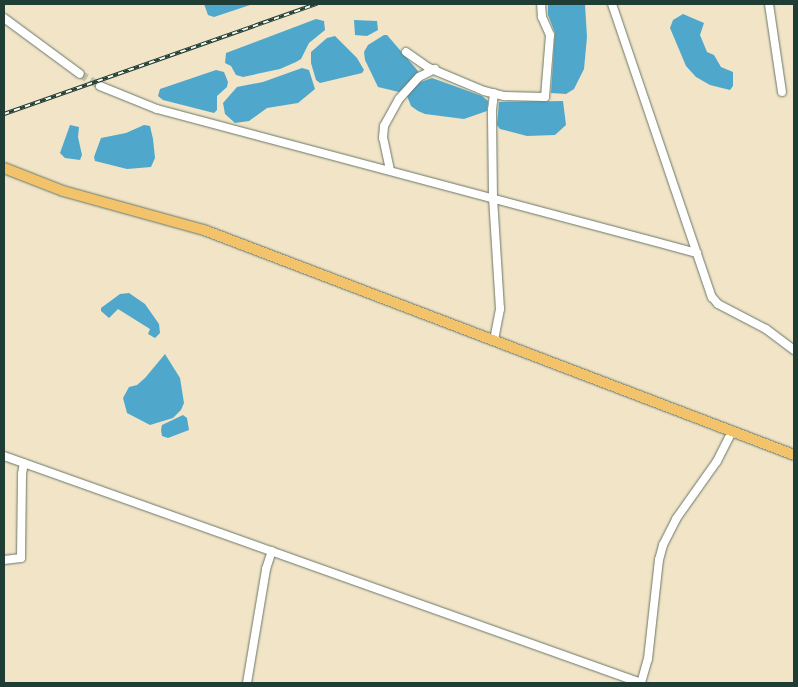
<!DOCTYPE html>
<style>
body{margin:0}
#map{position:relative;width:798px;height:687px;overflow:hidden;background:#f1e4c7;font-family:Kalam,sans-serif}
div>[style]{position:absolute}
[style*='--x']{left:calc(var(--x)*1px);top:calc(var(--y)*1px);width:calc(var(--w)*1px);rotate:calc(var(--a)*1deg)}
.water>*{inset:0;background:#4fa8cc}
.minor-tunnel>*{height:8px;margin-top:-4px;transform-origin:0;background:repeating-linear-gradient(90deg,#c7c3aa 0 8px,transparent 0 12px)}
.roads{filter:drop-shadow(0 0 1px #687767) drop-shadow(0 0 1px #687767)}
.minor>*{height:8px;margin:-4px;padding:0 4px;transform-origin:4px;border-radius:4px;background:#fff}
.major>*{height:10px;margin:-5px;padding:0 5px;transform-origin:5px;border-radius:5px;background:#f2c36a}
.rail>*{height:4px;margin-top:-2px;transform-origin:0;background:repeating-linear-gradient(90deg,#fbf7ec 0 5.5px,#1f3d34 0 11px);box-sizing:border-box;border-block:1px solid #1f3d34}
span{translate:-50% -50%;white-space:nowrap;text-align:center;line-height:1.15;-webkit-text-stroke:5px #fbf7ec;paint-order:stroke}
.frame{position:absolute;inset:0;border:5px solid #1f3d34;pointer-events:none}
</style>
<div id="map">
<div class="water">
<i style="clip-path:polygon(204px 4px,253px 4px,214px 17px,208px 15px)"></i>
<i style="clip-path:polygon(548px 4px,585px 4px,587px 37px,584px 69px,574px 89px,566px 94px,551px 93px,555px 33px,548px 15px)"></i>
<i style="clip-path:polygon(683px 14px,704px 23px,700px 35px,707px 52px,714px 55px,721px 67px,733px 72px,733px 86px,730px 90px,710px 85px,696px 77px,686px 66px,670px 28px,673px 20px)"></i>
<i style="clip-path:polygon(316px 19px,324px 21px,325px 30px,309px 43px,301px 59px,296px 62px,280px 69px,243px 77px,236px 75px,231px 66px,225px 63px,226px 53px)"></i>
<i style="clip-path:polygon(354px 20px,377px 21px,378px 30px,367px 36px,355px 35px)"></i>
<i style="clip-path:polygon(384px 35px,387px 35px,418px 71px,418px 74px,399px 92px,378px 87px,365px 60px,364px 52px,368px 45px)"></i>
<i style="clip-path:polygon(335px 36px,357px 58px,364px 70px,362px 73px,320px 83px,316px 80px,311px 63px,311px 52px,327px 38px)"></i>
<i style="clip-path:polygon(302px 68px,309px 70px,315px 89px,298px 103px,267px 108px,249px 121px,235px 123px,225px 114px,223px 103px,237px 87px,263px 82px)"></i>
<i style="clip-path:polygon(216px 70px,224px 72px,228px 82px,227px 87px,217px 96px,217px 110px,214px 113px,163px 100px,158px 96px,160px 89px)"></i>
<i style="clip-path:polygon(432px 78px,482px 96px,488px 101px,487px 111px,464px 119px,425px 114px,418px 111px,411px 106px,407px 96px,418px 83px)"></i>
<i style="clip-path:polygon(563px 101px,566px 125px,555px 135px,527px 136px,500px 129px,497px 125px,499px 102px)"></i>
<i style="clip-path:polygon(70px 125px,79px 127px,78px 137px,82px 155px,80px 160px,65px 158px,60px 153px)"></i>
<i style="clip-path:polygon(144px 125px,150px 126px,153px 139px,155px 158px,151px 167px,127px 169px,95px 161px,94px 157px,101px 138px,126px 133px)"></i>
<i style="clip-path:polygon(129px 293px,145px 304px,159px 324px,160px 333px,155px 338px,148px 334px,150px 329px,118px 309px,109px 318px,101px 311px,101px 308px,120px 294px)"></i>
<i style="clip-path:polygon(165px 354px,180px 378px,184px 403px,181px 410px,173px 418px,150px 425px,127px 413px,123px 398px,129px 387px,137px 385px,145px 378px)"></i>
<i style="clip-path:polygon(183px 415px,187px 418px,189px 430px,168px 438px,162px 436px,161px 430px,162px 425px)"></i>
</div>
<div class="minor-tunnel">
<i style="--x:80;--y:74;--w:23;--a:31"></i>
</div>
<div class="roads">
<div class="minor">
<i style="--x:612;--y:4;--w:310;--a:71.2"></i>
<i style="--x:712;--y:297;--w:9;--a:49"></i>
<i style="--x:718;--y:304;--w:54;--a:27.5"></i>
<i style="--x:766;--y:329;--w:35;--a:37"></i>
<i style="--x:769;--y:4;--w:89;--a:81.6"></i>
<i style="--x:4;--y:18;--w:94;--a:36.4"></i>
<i style="--x:406;--y:52;--w:28;--a:35"></i>
<i style="--x:429;--y:68;--w:60;--a:22.7"></i>
<i style="--x:484;--y:91;--w:21;--a:14"></i>
<i style="--x:504;--y:96;--w:41;--a:1.4"></i>
<i style="--x:545;--y:97;--w:62;--a:-85.4"></i>
<i style="--x:550;--y:35;--w:20;--a:-114"></i>
<i style="--x:542;--y:17;--w:13;--a:-94"></i>
<i style="--x:100;--y:86;--w:61;--a:22"></i>
<i style="--x:157;--y:109;--w:559;--a:14.93"></i>
<i style="--x:390;--y:170;--w:33;--a:-102"></i>
<i style="--x:383;--y:138;--w:12;--a:-85"></i>
<i style="--x:384;--y:126;--w:31;--a:-61"></i>
<i style="--x:399;--y:99;--w:30;--a:-48"></i>
<i style="--x:419;--y:77;--w:18;--a:-27"></i>
<i style="--x:494;--y:340;--w:32;--a:-79"></i>
<i style="--x:500;--y:309;--w:111;--a:-93.6"></i>
<i style="--x:493;--y:198;--w:88;--a:-90.7"></i>
<i style="--x:492;--y:110;--w:17;--a:-83"></i>
<i style="--x:4;--y:456;--w:676;--a:19.61"></i>
<i style="--x:4;--y:560;--w:17;--a:-7"></i>
<i style="--x:21;--y:558;--w:84;--a:-89.3"></i>
<i style="--x:22;--y:474;--w:11;--a:-80"></i>
<i style="--x:247;--y:683;--w:116;--a:-80.5"></i>
<i style="--x:266;--y:569;--w:19;--a:-72"></i>
<i style="--x:641;--y:683;--w:25;--a:-74"></i>
<i style="--x:648;--y:659;--w:100;--a:-83.7"></i>
<i style="--x:659;--y:560;--w:16;--a:-75"></i>
<i style="--x:663;--y:545;--w:29;--a:-63"></i>
<i style="--x:676;--y:519;--w:71;--a:-54.7"></i>
<i style="--x:717;--y:461;--w:34;--a:-63"></i>
</div>
<div class="major">
<i style="--x:4;--y:168;--w:63;--a:21.3"></i>
<i style="--x:63;--y:191;--w:146;--a:15.5"></i>
<i style="--x:204;--y:230;--w:631;--a:20.87"></i>
</div>
</div>
<div class="rail">
<i style="--x:4;--y:114;--w:332;--a:-19.4"></i>
</div>
<div class="frame"></div>
</div>
